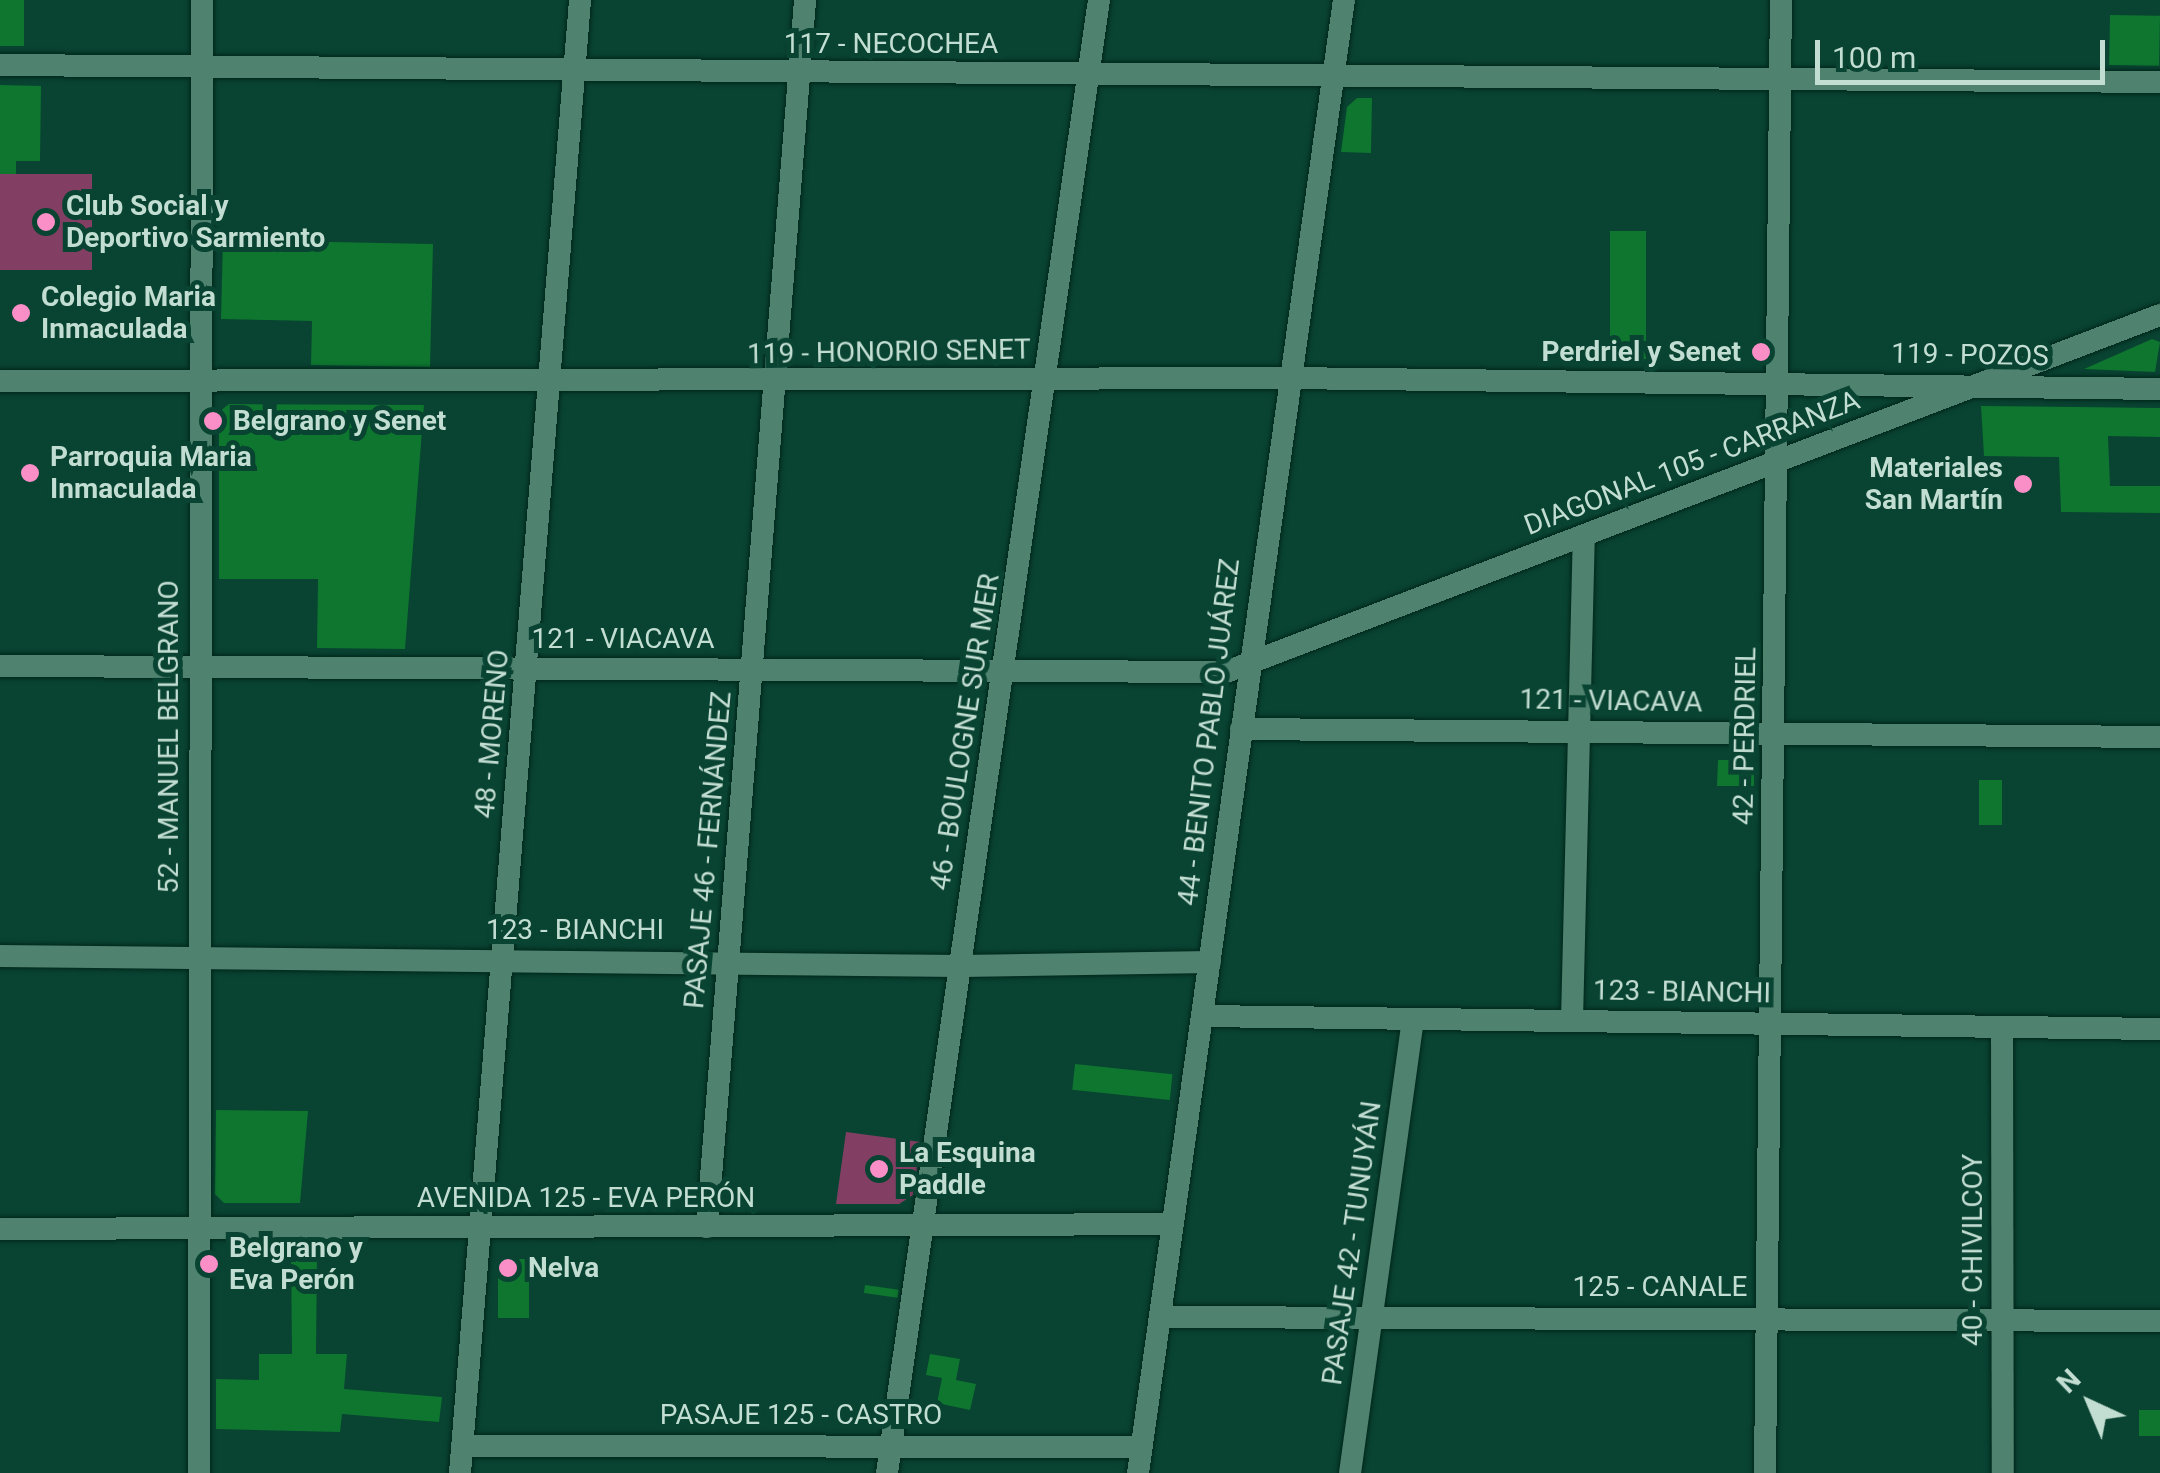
<!DOCTYPE html>
<meta charset="utf-8">
<style>
body{margin:0}
#map{position:relative;width:2160px;height:1473px;overflow:hidden;background:#094332;font-family:Roboto,sans-serif}
div>[style]{position:absolute}
[style*='--x']{left:calc(var(--x)*1px);top:calc(var(--y)*1px);width:calc(var(--w)*1px);rotate:calc(var(--a)*1deg)}
.green>*{inset:0;background:#823f63;transform-origin:0 0}
.building>*{inset:0;background:#0e762f;transform-origin:0 0}
.roads{filter:drop-shadow(0 0 2px #00271b) drop-shadow(0 0 2px #00271b)}
.minor>*{height:22px;margin:-11px;padding:0 11px;transform-origin:11px;border-radius:11px;background:#4f8370}
.dots>*{width:28px;height:28px;translate:-50% -50%;box-sizing:border-box;border:5px solid #094332;border-radius:50%}
span{translate:-50% -50%;white-space:nowrap;text-align:center;line-height:1.15;-webkit-text-stroke:10px #094332;paint-order:stroke}
.street-label{font-size:28px;color:#c2ddd1}
.poi-label{font-size:28px;color:#c2ddd1;font-weight:700}
.left{translate:0 -50%;text-align:left}
.right{translate:-100% -50%;text-align:right}
.north{position:absolute;left:2040px;top:1353px;width:100px;height:100px;-webkit-text-stroke:8px #094332;paint-order:stroke;rotate:316deg;font-size:28px;font-weight:700;line-height:40px;text-align:center;color:#c2ddd1}
.north::after{content:'';display:block;margin:auto;width:35px;height:45px;background:#c2ddd1;clip-path:polygon(50% 0,100% 100%,50% 72%,0 100%)}
.scale{position:absolute;left:1815px;top:40px;width:290px;height:45px;box-sizing:border-box;border:5px solid #c2ddd1;border-top:0;padding-left:12px;font-size:30px;line-height:35px;white-space:nowrap;color:#c2ddd1;-webkit-text-stroke:8px #094332;paint-order:stroke}
</style>
<div id="map">
<div class="green">
<i style="left:0;top:174px;width:92px;height:96px"></i>
<i style="clip-path:polygon(846px 1132px,921px 1142px,913px 1195px,899px 1204px,836px 1204px)"></i>
</div>
<div class="building">
<i style="left:0;top:0;width:24px;height:46px"></i>
<i style="left:2110px;top:15px;width:50px;height:50px;rotate:1deg"></i>
<i style="clip-path:polygon(0 85px,41px 86px,40px 161px,16px 161px,16px 174px,0 174px)"></i>
<i style="clip-path:polygon(1357px 98px,1372px 98px,1371px 153px,1341px 152px,1347px 107px)"></i>
<i style="left:1610px;top:231px;width:36px;height:131px"></i>
<i style="clip-path:polygon(223px 240px,433px 244px,430px 367px,311px 365px,312px 321px,221px 319px)"></i>
<i style="clip-path:polygon(2152px 339px,2160px 342px,2155px 372px,2084px 369px)"></i>
<i style="left:1835px;top:402px;width:18px;height:34px;rotate:81deg"></i>
<i style="clip-path:polygon(229px 404px,424px 405px,405px 649px,317px 648px,318px 579px,219px 579px,219px 412px)"></i>
<i style="clip-path:polygon(1981px 406px,2160px 408px,2160px 437px,2108px 436px,2110px 486px,2160px 486px,2160px 513px,2061px 512px,2059px 457px,1984px 456px)"></i>
<i style="clip-path:polygon(1718px 760px,1742px 760px,1754px 770px,1754px 786px,1717px 786px)"></i>
<i style="left:1979px;top:780px;width:23px;height:45px"></i>
<i style="left:1075px;top:1064px;width:98px;height:26px;rotate:6deg"></i>
<i style="clip-path:polygon(216px 1110px,308px 1111px,300px 1203px,224px 1203px,215px 1194px)"></i>
<i style="clip-path:polygon(291px 1253px,317px 1253px,316px 1354px,347px 1354px,344px 1389px,442px 1397px,439px 1422px,342px 1414px,340px 1432px,216px 1429px,216px 1379px,259px 1380px,259px 1354px,292px 1354px)"></i>
<i style="left:498px;top:1259px;width:31px;height:59px"></i>
<i style="left:865px;top:1285px;width:34px;height:8px;rotate:8deg"></i>
<i style="clip-path:polygon(930px 1354px,960px 1359px,956px 1380px,976px 1384px,970px 1410px,937px 1403px,942px 1378px,926px 1375px)"></i>
<i style="left:2160px;top:1410px;width:26px;height:21px;rotate:90deg"></i>
</div>
<div class="roads">
<div class="minor">
<i style="--x:0;--y:65;--w:2160;--a:0.45"></i>
<i style="--x:0;--y:381;--w:1287;--a:-0.13"></i>
<i style="--x:1287;--y:378;--w:873;--a:0.72"></i>
<i style="--x:0;--y:666;--w:1226;--a:0.28"></i>
<i style="--x:1226;--y:672;--w:1000;--a:-20.92"></i>
<i style="--x:1241;--y:729;--w:919;--a:0.5"></i>
<i style="--x:0;--y:956;--w:960;--a:0.6"></i>
<i style="--x:960;--y:966;--w:250;--a:-0.9"></i>
<i style="--x:1203;--y:1016;--w:957;--a:0.78"></i>
<i style="--x:1572;--y:1020;--w:482;--a:-88.6"></i>
<i style="--x:2002;--y:1027;--w:446;--a:89.9"></i>
<i style="--x:707;--y:1227;--w:1231;--a:-85.43"></i>
<i style="--x:0;--y:1229;--w:1171;--a:-0.24"></i>
<i style="--x:1160;--y:1317;--w:1000;--a:0.23"></i>
<i style="--x:462;--y:1446;--w:679;--a:0.08"></i>
<i style="--x:199;--y:1473;--w:1473;--a:-89.88"></i>
<i style="--x:460;--y:1473;--w:1478;--a:-85.34"></i>
<i style="--x:887;--y:1473;--w:1488;--a:-81.81"></i>
<i style="--x:1138;--y:1473;--w:1487;--a:-82.04"></i>
<i style="--x:1350;--y:1473;--w:456;--a:-82.1"></i>
<i style="--x:1765;--y:1473;--w:1473;--a:-89.38"></i>
</div>
</div>
<div class="dots">
<i style="left:46px;top:222px;background:#fa8fc8"></i>
<i style="left:21px;top:313px;background:#fa8fc8"></i>
<i style="left:1761px;top:352px;background:#fa8fc8"></i>
<i style="left:213px;top:421px;background:#fa8fc8"></i>
<i style="left:30px;top:473px;background:#fa8fc8"></i>
<i style="left:2023px;top:484px;background:#fa8fc8"></i>
<i style="left:879px;top:1169px;background:#fa8fc8"></i>
<i style="left:209px;top:1264px;background:#fa8fc8"></i>
<i style="left:508px;top:1268px;background:#fa8fc8"></i>
</div>
<div class="street-label">
<span style="left:891px;top:44px">117 - NECOCHEA</span>
<span style="left:889px;top:352px;rotate:-1deg">119 - HONORIO SENET</span>
<span style="left:1970px;top:355px;rotate:1deg">119 - POZOS</span>
<span style="left:1692px;top:463px;rotate:-21deg">DIAGONAL 105 - CARRANZA</span>
<span style="left:623px;top:639px">121 - VIACAVA</span>
<span style="left:1611px;top:701px;rotate:1deg">121 - VIACAVA</span>
<span style="left:965px;top:732px;rotate:-81deg">46 - BOULOGNE SUR MER</span>
<span style="left:1209px;top:732px;rotate:-83deg">44 - BENITO PABLO JUÁREZ</span>
<span style="left:492px;top:734px;rotate:-85deg">48 - MORENO</span>
<span style="left:1745px;top:736px;rotate:-89deg">42 - PERDRIEL</span>
<span style="left:169px;top:737px;rotate:-90deg">52 - MANUEL BELGRANO</span>
<span style="left:708px;top:850px;rotate:-85deg">PASAJE 46 - FERNÁNDEZ</span>
<span style="left:575px;top:930px">123 - BIANCHI</span>
<span style="left:1682px;top:992px;rotate:1deg">123 - BIANCHI</span>
<span style="left:586px;top:1198px">AVENIDA 125 - EVA PERÓN</span>
<span style="left:1352px;top:1243px;rotate:-82deg">PASAJE 42 - TUNUYÁN</span>
<span style="left:1973px;top:1250px;rotate:-90deg">40 - CHIVILCOY</span>
<span style="left:1660px;top:1287px">125 - CANALE</span>
<span style="left:801px;top:1415px">PASAJE 125 - CASTRO</span>
</div>
<div class="poi-label">
<span class="left" style="left:66px;top:222px">Club Social y<br>Deportivo Sarmiento</span>
<span class="left" style="left:41px;top:313px">Colegio Maria<br>Inmaculada</span>
<span class="right" style="left:1741px;top:352px">Perdriel y Senet</span>
<span class="left" style="left:233px;top:421px">Belgrano y Senet</span>
<span class="left" style="left:50px;top:473px">Parroquia Maria<br>Inmaculada</span>
<span class="right" style="left:2003px;top:484px">Materiales<br>San Martín</span>
<span class="left" style="left:899px;top:1169px">La Esquina<br>Paddle</span>
<span class="left" style="left:229px;top:1264px">Belgrano y<br>Eva Perón</span>
<span class="left" style="left:528px;top:1268px">Nelva</span>
</div>
<div class="north">N</div>
<div class="scale">100 m</div>
</div>
